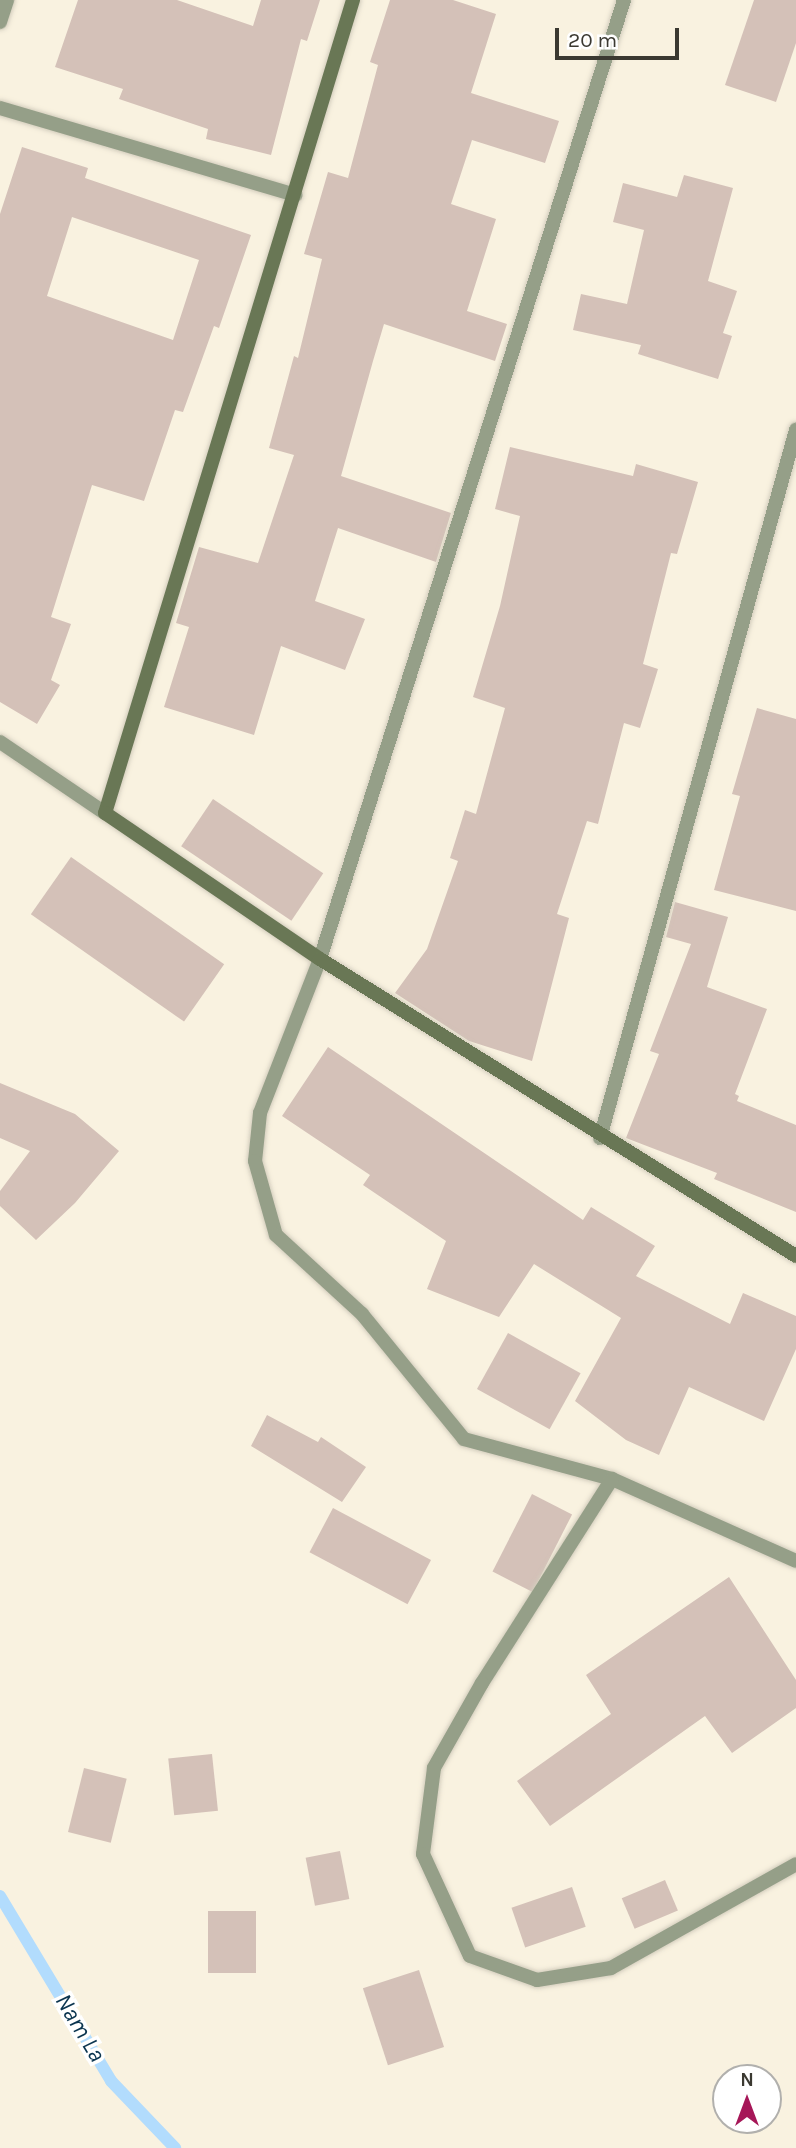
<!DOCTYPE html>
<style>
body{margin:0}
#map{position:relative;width:796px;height:2148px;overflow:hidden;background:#f9f2e0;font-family:Karla,sans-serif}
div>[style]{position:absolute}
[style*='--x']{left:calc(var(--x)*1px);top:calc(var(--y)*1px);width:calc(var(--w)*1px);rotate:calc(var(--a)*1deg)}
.stream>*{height:12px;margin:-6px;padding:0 6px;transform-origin:6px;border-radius:6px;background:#b2dcfd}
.building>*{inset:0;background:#d4c1b8;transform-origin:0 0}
.roads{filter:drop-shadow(0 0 2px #d3cdbd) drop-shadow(0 0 2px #d3cdbd)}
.street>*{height:14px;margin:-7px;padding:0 7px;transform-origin:7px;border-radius:7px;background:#959f88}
.secondary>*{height:14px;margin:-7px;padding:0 7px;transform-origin:7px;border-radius:7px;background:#697755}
span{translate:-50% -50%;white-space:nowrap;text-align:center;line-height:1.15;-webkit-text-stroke:7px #fff;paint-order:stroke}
.water-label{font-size:24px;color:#0a344f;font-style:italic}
.north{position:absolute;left:712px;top:2064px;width:70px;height:70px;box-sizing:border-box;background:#fff;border:2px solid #b1b0ad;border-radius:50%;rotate:0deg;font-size:19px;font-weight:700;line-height:28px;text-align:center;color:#3b3931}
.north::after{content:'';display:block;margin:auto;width:24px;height:32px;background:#a61758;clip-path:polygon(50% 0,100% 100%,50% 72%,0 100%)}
.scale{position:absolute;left:555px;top:28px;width:124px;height:32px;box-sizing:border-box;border:4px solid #3b3931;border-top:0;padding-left:9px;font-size:21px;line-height:24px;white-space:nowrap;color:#3b3931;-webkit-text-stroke:5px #fff;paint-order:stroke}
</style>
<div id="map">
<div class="stream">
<i style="--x:0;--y:1896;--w:216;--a:59"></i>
<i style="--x:111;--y:2081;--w:93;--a:46.3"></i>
</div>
<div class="building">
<i style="clip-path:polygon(78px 0,177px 0,253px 26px,261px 0,320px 0,307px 41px,301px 39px,271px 155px,206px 139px,208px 129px,119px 99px,123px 89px,55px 67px)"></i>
<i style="clip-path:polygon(390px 0,453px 0,496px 14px,471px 93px,559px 121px,545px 163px,472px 140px,451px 204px,496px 219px,467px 311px,507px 324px,495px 361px,384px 324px,373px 361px,341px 476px,451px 513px,436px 562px,338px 528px,315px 601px,365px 619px,345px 670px,281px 646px,254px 735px,164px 707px,189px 627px,176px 623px,199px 547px,258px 563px,294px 455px,269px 448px,294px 356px,298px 358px,322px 259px,304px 254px,328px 172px,348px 178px,378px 65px,370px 62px)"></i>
<i style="clip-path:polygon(754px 0,796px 0,796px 43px,776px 102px,725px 85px)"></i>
<i style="clip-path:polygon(evenodd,22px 147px,88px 168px,85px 178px,251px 235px,219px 328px,214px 326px,183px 412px,175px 410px,144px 501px,92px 485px,51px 617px,71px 624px,51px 680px,60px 685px,37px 724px,0 702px,0 214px,22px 147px,72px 217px,199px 260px,173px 340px,47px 296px,72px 217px)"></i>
<i style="clip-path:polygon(684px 175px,733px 188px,708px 281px,737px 291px,723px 333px,732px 336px,718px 379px,638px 354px,641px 345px,573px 330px,581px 294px,627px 304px,644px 230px,613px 222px,623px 183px,677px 197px)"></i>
<i style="clip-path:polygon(510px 447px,633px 476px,636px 464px,698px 482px,677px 554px,671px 553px,643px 664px,658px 669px,640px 728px,624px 723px,598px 824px,587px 821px,557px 914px,569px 918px,532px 1061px,469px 1041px,395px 993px,427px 949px,458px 861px,450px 858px,465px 810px,476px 814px,505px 708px,473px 697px,500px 606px,520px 516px,495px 509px)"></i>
<i style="clip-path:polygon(757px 708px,796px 719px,796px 911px,714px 890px,740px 796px,732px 794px)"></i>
<i style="left:213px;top:799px;width:133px;height:57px;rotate:34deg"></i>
<i style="left:71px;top:857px;width:187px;height:70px;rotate:35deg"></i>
<i style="clip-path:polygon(675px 902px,728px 917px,707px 987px,767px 1009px,735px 1094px,739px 1096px,737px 1101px,796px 1125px,796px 1212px,714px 1179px,717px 1173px,626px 1138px,659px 1054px,650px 1051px,691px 944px,666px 937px)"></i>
<i style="clip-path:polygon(328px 1047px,583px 1220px,591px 1207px,655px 1246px,636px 1276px,730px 1324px,743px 1293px,796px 1316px,796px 1349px,764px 1421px,689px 1387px,659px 1455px,626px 1440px,575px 1401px,621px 1318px,534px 1264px,499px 1317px,427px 1289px,446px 1241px,363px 1185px,370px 1175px,282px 1116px)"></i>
<i style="clip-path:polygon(0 1083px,75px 1114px,119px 1151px,75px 1203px,36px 1240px,0 1206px,0 1191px,30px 1151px,0 1138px)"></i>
<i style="left:508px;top:1333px;width:83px;height:64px;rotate:29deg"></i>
<i style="clip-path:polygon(267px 1415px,318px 1442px,321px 1437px,366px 1467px,342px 1502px,251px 1446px)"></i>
<i style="left:532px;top:1494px;width:45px;height:87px;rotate:27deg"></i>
<i style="left:333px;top:1508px;width:111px;height:50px;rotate:28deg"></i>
<i style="clip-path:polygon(729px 1577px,796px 1680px,796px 1708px,732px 1753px,705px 1716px,550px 1826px,517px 1781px,611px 1714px,586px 1675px)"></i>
<i style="left:212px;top:1754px;width:57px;height:44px;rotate:84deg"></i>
<i style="left:84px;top:1768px;width:44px;height:66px;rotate:14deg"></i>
<i style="left:340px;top:1851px;width:49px;height:35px;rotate:79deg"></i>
<i style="left:665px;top:1880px;width:33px;height:47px;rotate:67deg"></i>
<i style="left:572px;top:1887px;width:42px;height:64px;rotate:71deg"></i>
<i style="left:208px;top:1911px;width:48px;height:62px"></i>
<i style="left:419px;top:1970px;width:81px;height:59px;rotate:72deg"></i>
</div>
<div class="roads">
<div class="street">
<i style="--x:624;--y:0;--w:1006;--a:107.59"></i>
<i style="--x:320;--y:959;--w:165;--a:111.3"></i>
<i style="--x:260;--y:1113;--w:48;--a:95.9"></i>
<i style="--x:255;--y:1161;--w:77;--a:74.2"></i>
<i style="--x:276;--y:1235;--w:117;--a:42.6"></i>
<i style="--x:362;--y:1314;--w:161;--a:50.8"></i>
<i style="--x:464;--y:1439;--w:153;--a:15.1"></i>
<i style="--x:612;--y:1479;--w:201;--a:24"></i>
<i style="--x:0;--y:22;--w:23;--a:-72"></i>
<i style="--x:0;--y:108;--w:308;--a:16.4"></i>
<i style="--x:0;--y:742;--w:127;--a:34.1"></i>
<i style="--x:600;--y:1138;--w:735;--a:-74.53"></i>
<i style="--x:612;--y:1479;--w:242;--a:122.5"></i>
<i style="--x:482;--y:1683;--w:98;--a:119.5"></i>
<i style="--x:434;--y:1768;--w:87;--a:97.3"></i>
<i style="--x:423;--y:1854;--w:112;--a:65.3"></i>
<i style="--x:470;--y:1956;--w:71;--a:19.7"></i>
<i style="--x:537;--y:1980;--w:75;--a:-9.2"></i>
<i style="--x:611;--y:1968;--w:212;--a:-29.3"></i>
</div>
<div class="secondary">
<i style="--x:353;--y:0;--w:850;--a:106.96"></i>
<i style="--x:105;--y:813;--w:260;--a:34.2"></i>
<i style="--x:320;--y:959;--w:561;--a:31.96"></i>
</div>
</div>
<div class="water-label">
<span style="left:80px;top:2028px;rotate:59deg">Nam La</span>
</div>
<div class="north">N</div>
<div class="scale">20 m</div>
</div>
